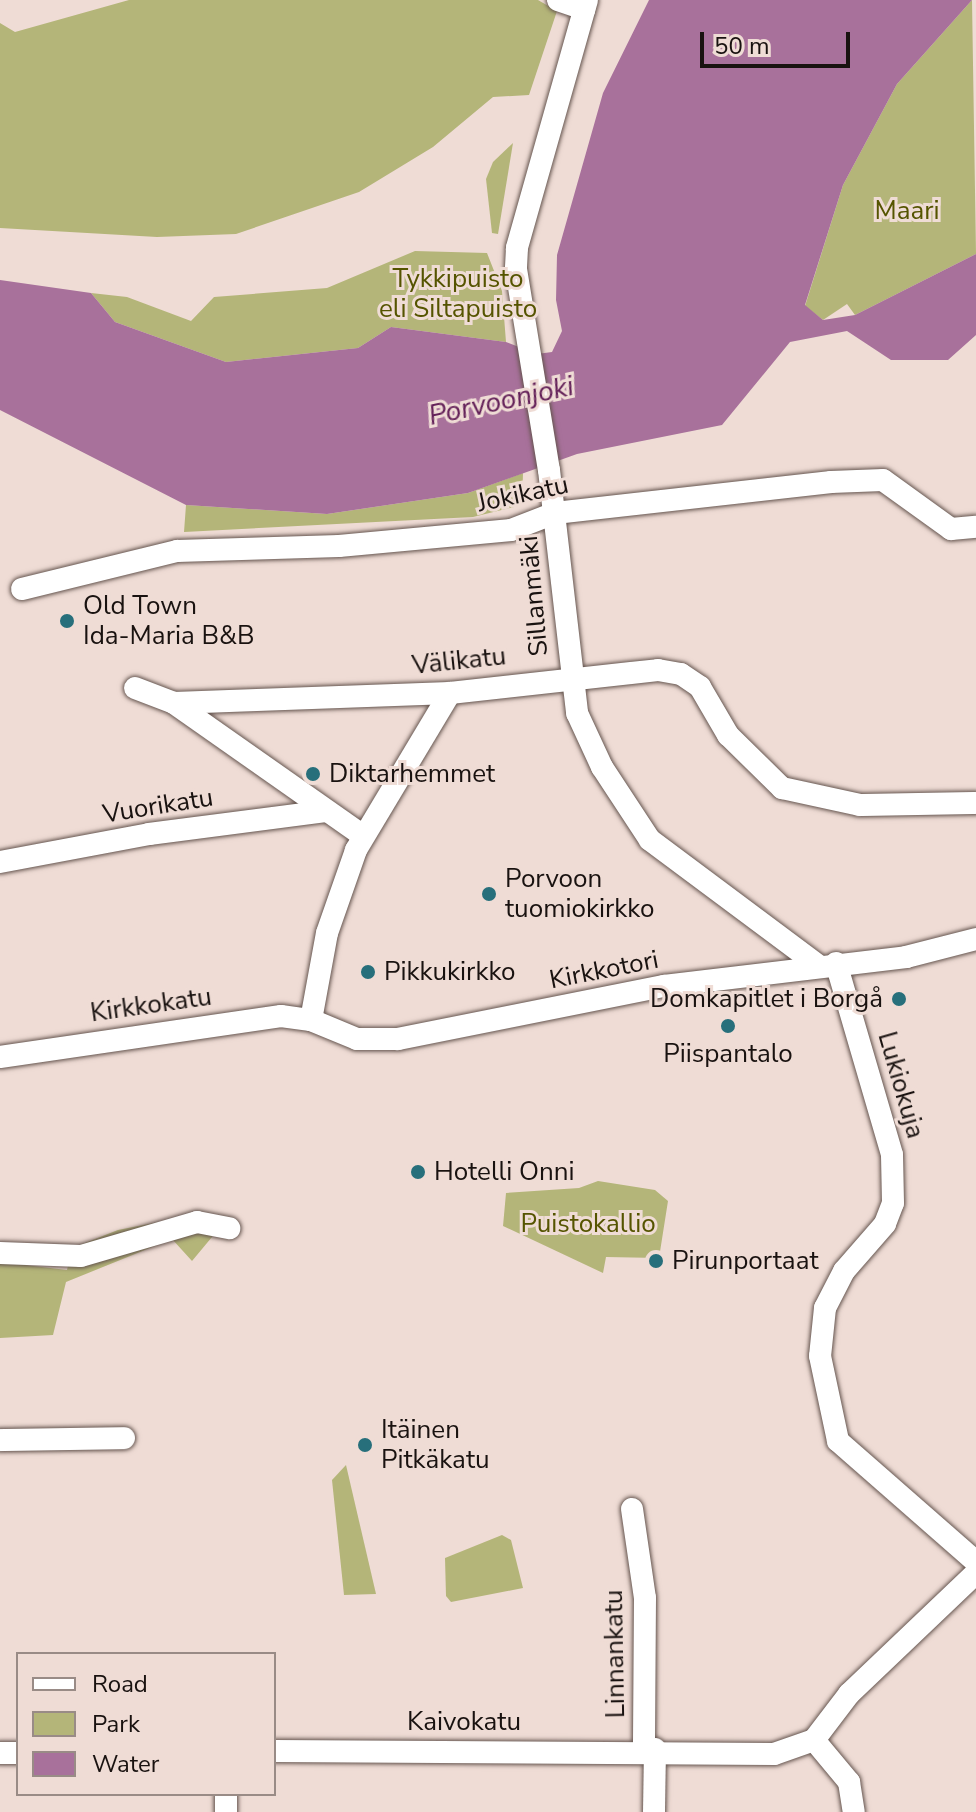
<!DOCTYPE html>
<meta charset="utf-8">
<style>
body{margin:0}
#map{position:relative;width:976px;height:1812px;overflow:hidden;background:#efdcd5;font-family:"Nunito Sans",sans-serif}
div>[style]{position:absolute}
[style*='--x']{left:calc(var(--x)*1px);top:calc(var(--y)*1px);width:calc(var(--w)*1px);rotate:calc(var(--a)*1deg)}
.green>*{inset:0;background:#b4b579}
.water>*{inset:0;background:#a8719b}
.roads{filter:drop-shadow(0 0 2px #65554f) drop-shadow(0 0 2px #65554f)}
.minor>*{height:22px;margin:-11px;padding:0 11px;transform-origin:11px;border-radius:11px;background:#fff}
.dots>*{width:22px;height:22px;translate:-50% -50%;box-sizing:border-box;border:4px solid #efdcd5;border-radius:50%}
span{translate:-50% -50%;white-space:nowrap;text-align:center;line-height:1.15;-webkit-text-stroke:6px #efdcd5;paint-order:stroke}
.park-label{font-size:26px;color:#555400}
.street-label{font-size:26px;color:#191210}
.poi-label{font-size:26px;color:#191210}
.left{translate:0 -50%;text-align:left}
.right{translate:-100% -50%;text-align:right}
.water-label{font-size:28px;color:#642159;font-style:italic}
.legend{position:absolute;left:16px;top:1652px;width:260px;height:144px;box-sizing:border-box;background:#efdcd5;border:2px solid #998b86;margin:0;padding:10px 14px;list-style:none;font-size:24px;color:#191210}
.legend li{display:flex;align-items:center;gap:16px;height:40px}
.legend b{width:40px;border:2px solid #998b86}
.scale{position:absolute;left:700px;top:32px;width:150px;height:36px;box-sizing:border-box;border:4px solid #191210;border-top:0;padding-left:10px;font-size:24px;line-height:28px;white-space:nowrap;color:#191210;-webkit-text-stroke:6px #efdcd5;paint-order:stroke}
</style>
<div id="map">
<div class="green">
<i style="clip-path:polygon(129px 0,538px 0,557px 11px,529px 95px,493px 97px,433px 147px,359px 192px,236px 234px,157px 237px,0 228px,0 23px,15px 32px)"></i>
<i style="clip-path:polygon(972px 0,976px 254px,855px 315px,847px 304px,823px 320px,805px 306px,843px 185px,897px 84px)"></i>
<i style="clip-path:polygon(513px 143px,498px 234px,492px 233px,486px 179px,493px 162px)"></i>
<i style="clip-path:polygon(415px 251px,487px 253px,502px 291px,506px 342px,391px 327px,358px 348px,226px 362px,115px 322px,91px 293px,127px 297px,191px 321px,214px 297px,327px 288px)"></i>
<i style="clip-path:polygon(523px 473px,522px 505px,473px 517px,184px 532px,186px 505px,327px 514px,468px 493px)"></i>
<i style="clip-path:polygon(598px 1181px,655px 1190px,668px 1201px,659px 1258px,606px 1257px,603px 1273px,503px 1226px,506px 1193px,579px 1188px)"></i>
<i style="clip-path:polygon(204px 1213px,227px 1219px,192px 1261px,172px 1239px,66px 1282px,53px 1335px,0 1338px,0 1262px,67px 1270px,72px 1248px,118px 1230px)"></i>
<i style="clip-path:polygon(346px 1465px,376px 1594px,344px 1595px,332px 1480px)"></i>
<i style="clip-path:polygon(502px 1535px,511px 1540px,523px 1588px,451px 1602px,446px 1596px,445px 1558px)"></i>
</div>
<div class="water">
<i style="clip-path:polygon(649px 0,972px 0,897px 84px,843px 185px,805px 305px,823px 320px,855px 315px,976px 254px,976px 335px,948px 360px,891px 360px,847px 331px,790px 342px,722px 425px,577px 454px,468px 493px,327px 514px,186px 505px,0 410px,0 280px,91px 293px,115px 322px,226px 362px,358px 348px,391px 327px,506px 342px,537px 354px,552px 352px,562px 331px,556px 300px,557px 255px,603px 93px)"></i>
</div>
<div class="roads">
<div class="minor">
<i style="--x:558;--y:0;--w:28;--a:19"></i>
<i style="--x:587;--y:0;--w:258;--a:105.8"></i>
<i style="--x:517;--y:248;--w:21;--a:93"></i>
<i style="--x:516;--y:269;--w:204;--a:80.7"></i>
<i style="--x:549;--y:470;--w:245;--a:83.4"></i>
<i style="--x:577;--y:713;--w:60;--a:65.2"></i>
<i style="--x:602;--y:767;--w:87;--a:56.7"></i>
<i style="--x:650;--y:840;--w:209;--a:36.7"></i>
<i style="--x:22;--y:589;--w:160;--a:-13.8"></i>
<i style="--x:177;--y:551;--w:162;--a:-1.8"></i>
<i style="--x:339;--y:546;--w:173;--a:-5.3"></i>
<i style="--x:511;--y:530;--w:47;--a:-21.1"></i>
<i style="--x:555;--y:513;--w:278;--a:-6.4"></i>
<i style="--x:831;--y:482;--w:52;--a:-2.2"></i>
<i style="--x:883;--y:480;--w:84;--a:35.8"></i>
<i style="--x:951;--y:529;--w:25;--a:-5"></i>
<i style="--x:135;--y:688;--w:42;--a:21"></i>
<i style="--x:174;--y:703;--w:276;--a:-2.1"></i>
<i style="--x:450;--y:693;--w:209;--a:-6.3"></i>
<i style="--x:658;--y:670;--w:23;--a:10"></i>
<i style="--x:681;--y:674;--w:23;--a:34"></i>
<i style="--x:700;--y:687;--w:56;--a:59.7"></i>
<i style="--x:728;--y:735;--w:76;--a:44.5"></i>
<i style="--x:782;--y:788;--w:80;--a:12.3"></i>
<i style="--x:860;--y:805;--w:116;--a:-1"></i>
<i style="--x:174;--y:703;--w:230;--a:35.1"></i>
<i style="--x:0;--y:862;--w:152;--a:-10.6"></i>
<i style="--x:149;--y:834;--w:178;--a:-7.4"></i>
<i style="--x:836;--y:963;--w:200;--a:73.7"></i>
<i style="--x:892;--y:1155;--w:48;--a:88.8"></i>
<i style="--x:893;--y:1203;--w:22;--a:111"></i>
<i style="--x:885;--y:1224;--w:62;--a:131.1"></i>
<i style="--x:844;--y:1271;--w:42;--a:117.2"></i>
<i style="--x:825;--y:1308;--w:48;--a:95.9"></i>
<i style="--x:820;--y:1356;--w:87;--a:78"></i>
<i style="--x:838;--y:1441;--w:184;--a:41.2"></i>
<i style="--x:311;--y:1020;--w:88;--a:-79.6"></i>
<i style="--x:327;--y:933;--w:88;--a:-70.7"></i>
<i style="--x:356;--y:850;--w:183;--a:-59.1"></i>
<i style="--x:0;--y:1057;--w:284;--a:-8.3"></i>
<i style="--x:281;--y:1016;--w:30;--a:8"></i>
<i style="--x:311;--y:1020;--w:50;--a:22.4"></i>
<i style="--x:357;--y:1039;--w:41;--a:0"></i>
<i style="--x:398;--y:1039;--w:271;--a:-11.3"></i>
<i style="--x:664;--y:986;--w:244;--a:-6.8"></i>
<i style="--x:906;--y:957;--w:72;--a:-14.4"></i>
<i style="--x:0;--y:1253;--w:81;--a:2.1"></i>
<i style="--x:81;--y:1256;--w:121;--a:-16.3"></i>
<i style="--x:197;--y:1222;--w:33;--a:11"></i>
<i style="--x:0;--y:1440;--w:124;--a:-0.9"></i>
<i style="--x:632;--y:1509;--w:90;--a:81.7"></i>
<i style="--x:645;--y:1598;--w:151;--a:90.4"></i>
<i style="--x:814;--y:1740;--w:55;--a:50.2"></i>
<i style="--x:849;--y:1782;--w:30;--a:81"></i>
<i style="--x:274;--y:1751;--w:500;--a:0.34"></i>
<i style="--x:774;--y:1754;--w:42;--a:-19.3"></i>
<i style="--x:814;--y:1740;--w:58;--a:-52.7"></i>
<i style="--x:849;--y:1694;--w:175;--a:-43.6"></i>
<i style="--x:0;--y:1753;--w:18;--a:0"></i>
<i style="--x:226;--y:1794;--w:18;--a:90"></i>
<i style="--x:654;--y:1812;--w:63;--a:-89.1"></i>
</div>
</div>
<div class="dots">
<i style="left:67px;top:621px;background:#276f7b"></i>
<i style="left:313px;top:774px;background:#276f7b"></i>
<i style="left:489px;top:894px;background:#276f7b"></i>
<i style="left:368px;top:972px;background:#276f7b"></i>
<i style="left:899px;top:999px;background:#276f7b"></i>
<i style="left:728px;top:1026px;background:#276f7b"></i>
<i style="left:418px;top:1172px;background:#276f7b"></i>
<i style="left:656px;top:1261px;background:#276f7b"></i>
<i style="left:365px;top:1445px;background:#276f7b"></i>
</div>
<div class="park-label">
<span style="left:907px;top:211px">Maari</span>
<span style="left:458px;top:294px">Tykkipuisto<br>eli Siltapuisto</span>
<span style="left:588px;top:1224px">Puistokallio</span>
</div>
<div class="street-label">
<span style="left:523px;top:494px;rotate:-12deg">Jokikatu</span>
<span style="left:534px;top:596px;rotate:-95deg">Sillanmäki</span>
<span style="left:459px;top:661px;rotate:-6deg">Välikatu</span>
<span style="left:158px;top:806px;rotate:-9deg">Vuorikatu</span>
<span style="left:604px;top:970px;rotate:-11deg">Kirkkotori</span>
<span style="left:151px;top:1005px;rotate:-8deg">Kirkkokatu</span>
<span style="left:901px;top:1085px;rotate:74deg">Lukiokuja</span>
<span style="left:615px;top:1654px;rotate:-91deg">Linnankatu</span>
<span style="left:464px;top:1722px">Kaivokatu</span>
</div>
<div class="poi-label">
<span class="left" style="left:83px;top:621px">Old Town<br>Ida-Maria B&amp;B</span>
<span class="left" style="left:329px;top:774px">Diktarhemmet</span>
<span class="left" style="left:505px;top:894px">Porvoon<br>tuomiokirkko</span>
<span class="left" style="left:384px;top:972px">Pikkukirkko</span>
<span class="right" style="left:883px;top:999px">Domkapitlet i Borgå</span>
<span style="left:728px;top:1054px">Piispantalo</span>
<span class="left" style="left:434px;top:1172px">Hotelli Onni</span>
<span class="left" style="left:672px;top:1261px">Pirunportaat</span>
<span class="left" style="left:381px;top:1445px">Itäinen<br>Pitkäkatu</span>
</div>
<div class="water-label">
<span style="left:501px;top:401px;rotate:-12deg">Porvoonjoki</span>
</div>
<ul class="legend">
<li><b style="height:10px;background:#fff"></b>Road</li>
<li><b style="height:22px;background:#b4b579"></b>Park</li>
<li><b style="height:22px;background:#a8719b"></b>Water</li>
</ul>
<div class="scale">50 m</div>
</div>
